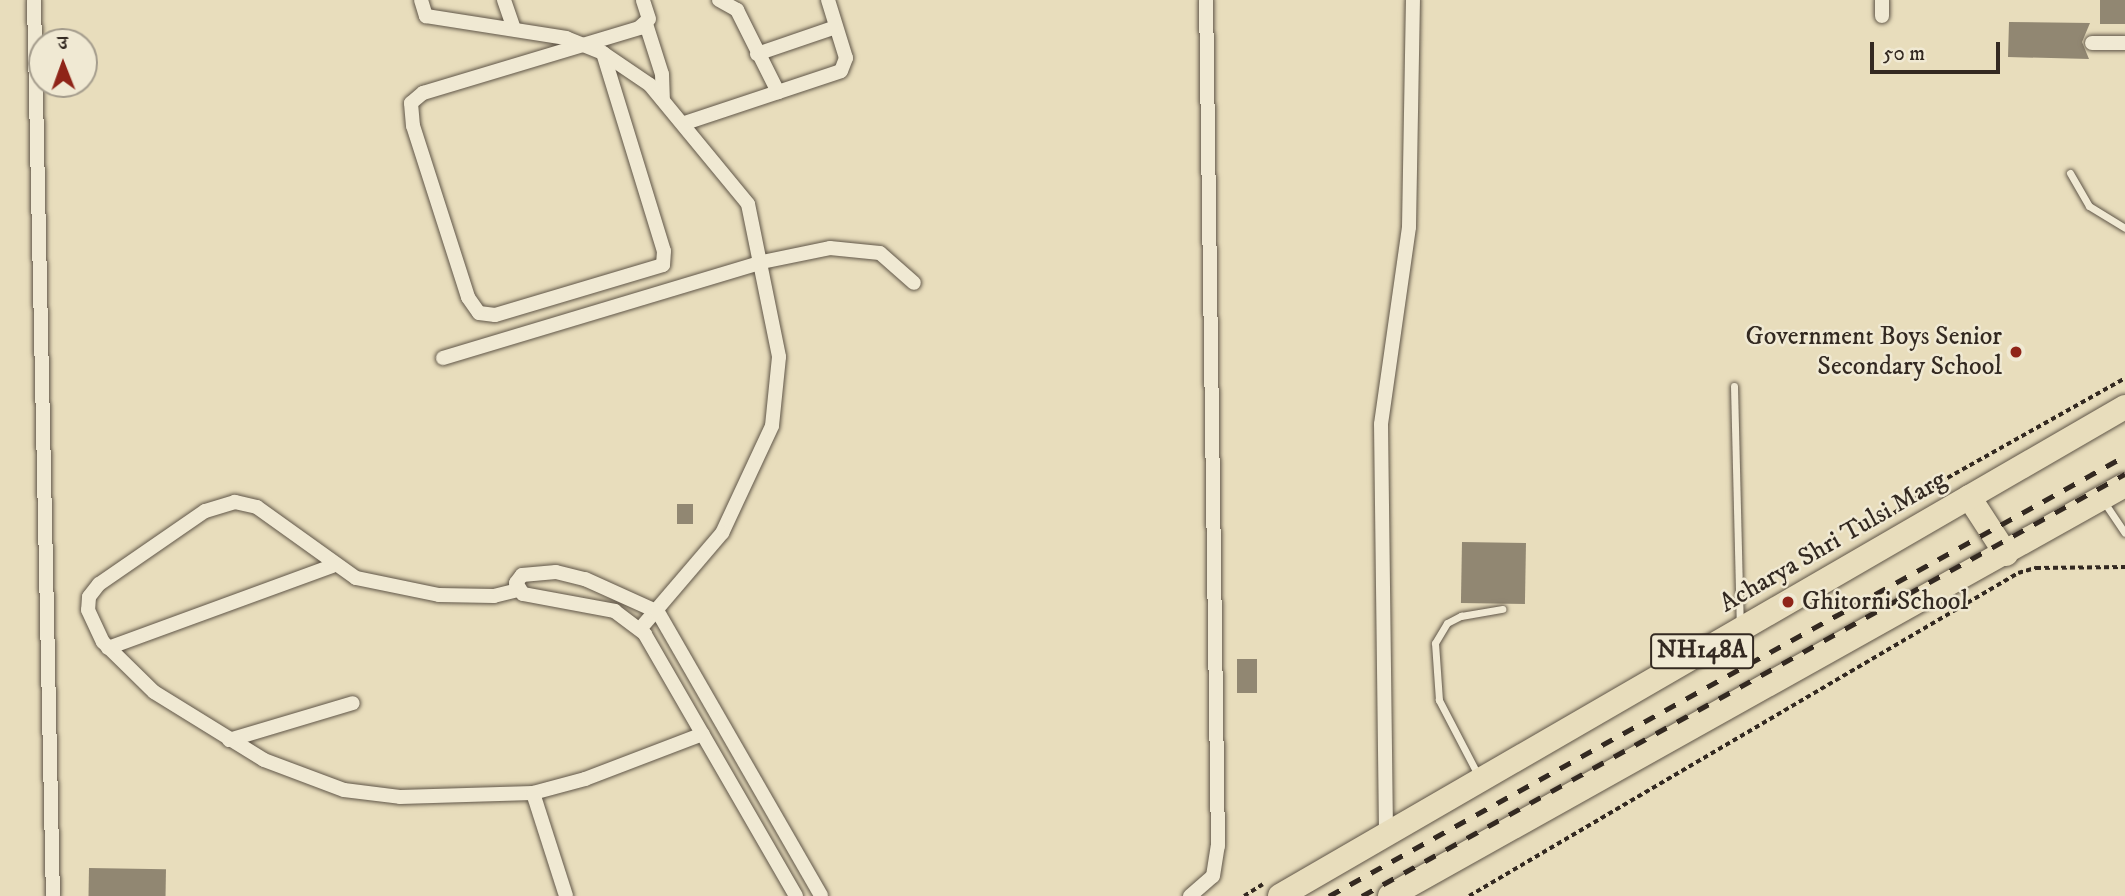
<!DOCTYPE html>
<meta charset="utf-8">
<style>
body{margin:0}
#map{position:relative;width:2125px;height:896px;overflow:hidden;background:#e8ddbc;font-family:"IM FELL DW Pica","Noto Serif Devanagari",serif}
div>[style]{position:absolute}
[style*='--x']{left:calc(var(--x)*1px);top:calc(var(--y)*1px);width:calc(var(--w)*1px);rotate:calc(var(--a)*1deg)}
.building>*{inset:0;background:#918772;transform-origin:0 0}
.path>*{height:3.5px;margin-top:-1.75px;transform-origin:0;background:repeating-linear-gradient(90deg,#332921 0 5px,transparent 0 8.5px)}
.roads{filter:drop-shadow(0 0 2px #605648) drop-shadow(0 0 2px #605648)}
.service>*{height:7px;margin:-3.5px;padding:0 3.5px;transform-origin:3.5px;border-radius:3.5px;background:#f0e9d3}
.minor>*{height:14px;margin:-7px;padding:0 7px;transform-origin:7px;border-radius:7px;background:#f0e9d3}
.trunk>*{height:24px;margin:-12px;padding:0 12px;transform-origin:12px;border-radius:12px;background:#e8ddbc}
.rail>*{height:5px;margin-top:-2.5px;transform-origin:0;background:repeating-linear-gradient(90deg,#332921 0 12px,transparent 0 24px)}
.dots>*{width:19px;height:19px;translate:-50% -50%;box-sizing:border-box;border:4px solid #f0e9d3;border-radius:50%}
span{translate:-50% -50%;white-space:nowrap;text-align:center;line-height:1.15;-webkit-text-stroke:5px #f0e9d3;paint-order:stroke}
.shield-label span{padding:2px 5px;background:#f0e9d3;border:2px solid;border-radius:5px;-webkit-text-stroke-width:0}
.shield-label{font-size:24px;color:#332921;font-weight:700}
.poi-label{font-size:26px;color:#332921}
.right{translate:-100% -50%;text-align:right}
.left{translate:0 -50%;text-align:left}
.street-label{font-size:26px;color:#332921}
.north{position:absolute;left:28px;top:28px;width:70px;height:70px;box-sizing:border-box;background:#f0e9d3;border:2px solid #a49c8c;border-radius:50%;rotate:359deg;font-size:19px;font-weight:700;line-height:28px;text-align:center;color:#332921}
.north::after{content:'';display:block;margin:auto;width:24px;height:32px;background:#8f2418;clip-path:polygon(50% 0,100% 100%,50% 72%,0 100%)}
.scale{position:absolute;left:1870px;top:42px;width:130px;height:32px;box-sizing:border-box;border:4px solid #332921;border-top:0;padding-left:9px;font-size:21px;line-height:24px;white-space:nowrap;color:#332921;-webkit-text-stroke:5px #f0e9d3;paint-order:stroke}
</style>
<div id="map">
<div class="building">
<i style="left:2100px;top:0;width:25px;height:24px"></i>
<i style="clip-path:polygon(2009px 22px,2090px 23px,2082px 42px,2089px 59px,2008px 57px)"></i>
<i style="left:677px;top:504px;width:16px;height:20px"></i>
<i style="left:1462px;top:542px;width:64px;height:61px;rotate:1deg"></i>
<i style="left:1237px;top:659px;width:20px;height:34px"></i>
<i style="left:89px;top:868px;width:77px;height:28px;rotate:1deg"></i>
</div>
<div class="path">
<i style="--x:1873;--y:527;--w:81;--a:-33.9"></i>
<i style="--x:1940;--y:482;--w:212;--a:-29.3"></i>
<i style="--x:1244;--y:896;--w:22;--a:-32"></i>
<i style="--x:1469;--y:896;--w:637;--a:-30.47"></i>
<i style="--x:2018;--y:573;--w:19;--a:-16"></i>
<i style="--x:2036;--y:568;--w:89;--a:-0.6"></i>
</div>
<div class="roads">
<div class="service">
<i style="--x:2070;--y:173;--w:38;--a:60"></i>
<i style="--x:2089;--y:206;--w:42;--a:31.4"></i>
<i style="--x:1734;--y:386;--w:240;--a:88.6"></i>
<i style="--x:2104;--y:502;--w:37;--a:56"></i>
<i style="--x:1478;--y:775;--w:85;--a:-117.5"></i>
<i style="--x:1439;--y:700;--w:57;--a:-94"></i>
<i style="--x:1435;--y:643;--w:23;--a:-59"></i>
<i style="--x:1447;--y:623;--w:16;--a:-27"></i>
<i style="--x:1461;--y:616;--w:42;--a:-9.7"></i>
</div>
<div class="minor">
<i style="--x:34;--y:0;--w:896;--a:88.79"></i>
<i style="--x:421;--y:0;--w:17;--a:73"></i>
<i style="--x:426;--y:16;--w:142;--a:8.9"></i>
<i style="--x:566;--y:38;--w:40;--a:22"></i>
<i style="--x:603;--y:53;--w:57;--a:34.2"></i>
<i style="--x:650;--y:85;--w:154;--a:50.5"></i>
<i style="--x:748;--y:204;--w:156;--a:78.5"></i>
<i style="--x:779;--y:357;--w:69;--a:95.8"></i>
<i style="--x:772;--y:426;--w:118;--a:115"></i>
<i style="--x:722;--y:533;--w:126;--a:130.5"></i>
<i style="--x:504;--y:0;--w:31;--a:71"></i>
<i style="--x:719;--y:0;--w:21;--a:29"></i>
<i style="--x:737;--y:10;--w:92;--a:63.4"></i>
<i style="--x:1882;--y:0;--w:16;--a:90"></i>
<i style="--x:646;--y:24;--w:52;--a:72.3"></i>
<i style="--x:662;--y:74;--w:26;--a:88"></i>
<i style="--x:2092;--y:43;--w:33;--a:0"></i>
<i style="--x:603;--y:53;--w:207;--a:72.9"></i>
<i style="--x:664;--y:251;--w:14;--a:94"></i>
<i style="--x:663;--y:265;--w:175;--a:163.4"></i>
<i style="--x:495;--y:315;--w:16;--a:-173"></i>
<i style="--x:479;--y:313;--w:19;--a:-125"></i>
<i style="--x:468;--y:297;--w:180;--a:-107.8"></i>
<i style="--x:413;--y:126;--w:23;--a:-95"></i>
<i style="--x:411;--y:103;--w:16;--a:-40"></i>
<i style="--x:423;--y:93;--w:226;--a:-16.7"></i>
<i style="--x:639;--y:28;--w:13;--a:-42"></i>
<i style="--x:649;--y:19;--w:20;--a:-108"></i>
<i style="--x:757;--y:54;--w:83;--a:-18.9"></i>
<i style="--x:685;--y:123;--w:164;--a:-18.4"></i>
<i style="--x:841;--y:71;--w:14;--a:-69"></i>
<i style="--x:846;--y:58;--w:61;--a:-107.2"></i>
<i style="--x:443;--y:358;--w:333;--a:-16.7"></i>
<i style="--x:762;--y:262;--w:69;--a:-11.6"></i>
<i style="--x:830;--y:248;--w:50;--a:5.7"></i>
<i style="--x:880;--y:253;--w:45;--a:41.4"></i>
<i style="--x:518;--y:590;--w:25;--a:166"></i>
<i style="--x:494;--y:596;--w:55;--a:-179"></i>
<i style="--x:439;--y:595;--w:85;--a:-168.4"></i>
<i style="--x:356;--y:578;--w:122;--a:-144.4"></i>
<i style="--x:257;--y:507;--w:23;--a:-167"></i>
<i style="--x:235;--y:502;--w:31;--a:163"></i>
<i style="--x:205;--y:511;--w:129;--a:145.4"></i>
<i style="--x:99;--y:584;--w:16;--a:128"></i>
<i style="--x:89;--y:597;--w:13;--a:94"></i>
<i style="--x:88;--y:610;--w:35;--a:65"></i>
<i style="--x:103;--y:642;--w:71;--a:44.4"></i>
<i style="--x:154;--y:692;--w:129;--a:31.7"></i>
<i style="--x:264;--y:760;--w:85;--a:20.6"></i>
<i style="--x:344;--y:790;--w:56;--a:7.1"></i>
<i style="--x:400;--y:797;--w:133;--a:-1.7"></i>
<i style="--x:533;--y:793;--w:54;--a:-15.1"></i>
<i style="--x:585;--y:779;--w:126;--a:-20.9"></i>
<i style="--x:108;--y:648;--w:239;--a:-20.1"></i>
<i style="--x:229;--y:740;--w:129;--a:-16.6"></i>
<i style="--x:533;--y:793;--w:108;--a:72.2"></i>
<i style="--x:1386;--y:832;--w:408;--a:-90.7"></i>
<i style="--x:1381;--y:424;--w:199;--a:-81.9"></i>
<i style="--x:1409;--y:227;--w:227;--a:-89"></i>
<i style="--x:796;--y:896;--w:302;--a:-120"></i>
<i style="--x:645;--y:634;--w:38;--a:-143"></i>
<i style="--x:615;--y:611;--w:94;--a:-169.5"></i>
<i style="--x:523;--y:594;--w:13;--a:-122"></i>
<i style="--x:516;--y:583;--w:10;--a:-53"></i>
<i style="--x:522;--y:575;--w:34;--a:-5"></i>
<i style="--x:556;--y:572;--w:30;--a:14"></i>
<i style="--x:585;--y:579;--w:80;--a:24.3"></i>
<i style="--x:658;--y:612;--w:327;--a:60.1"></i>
<i style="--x:1190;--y:896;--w:30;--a:-41"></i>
<i style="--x:1213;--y:876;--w:30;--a:-81"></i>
<i style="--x:1218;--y:846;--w:846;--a:-90.81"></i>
</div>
<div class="trunk">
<i style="--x:1969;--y:497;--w:68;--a:57"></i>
<i style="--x:1280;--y:896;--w:976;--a:-30.06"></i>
<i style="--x:1390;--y:896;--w:842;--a:-29.21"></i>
</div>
</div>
<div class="rail">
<i style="--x:1329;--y:896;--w:910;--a:-28.93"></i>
<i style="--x:1362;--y:896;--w:872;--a:-28.95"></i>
</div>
<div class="dots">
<i style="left:2016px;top:352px;background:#8f2418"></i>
<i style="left:1788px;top:602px;background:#8f2418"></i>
</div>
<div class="shield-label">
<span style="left:1702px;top:651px">NH148A</span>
</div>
<div class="poi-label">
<span class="right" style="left:2002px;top:352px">Government Boys Senior<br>Secondary School</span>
<span class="left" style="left:1802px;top:602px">Ghitorni School</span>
</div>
<div class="street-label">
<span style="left:1833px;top:542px;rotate:-30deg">Acharya Shri Tulsi Marg</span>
</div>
<div class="north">उ</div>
<div class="scale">50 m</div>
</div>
